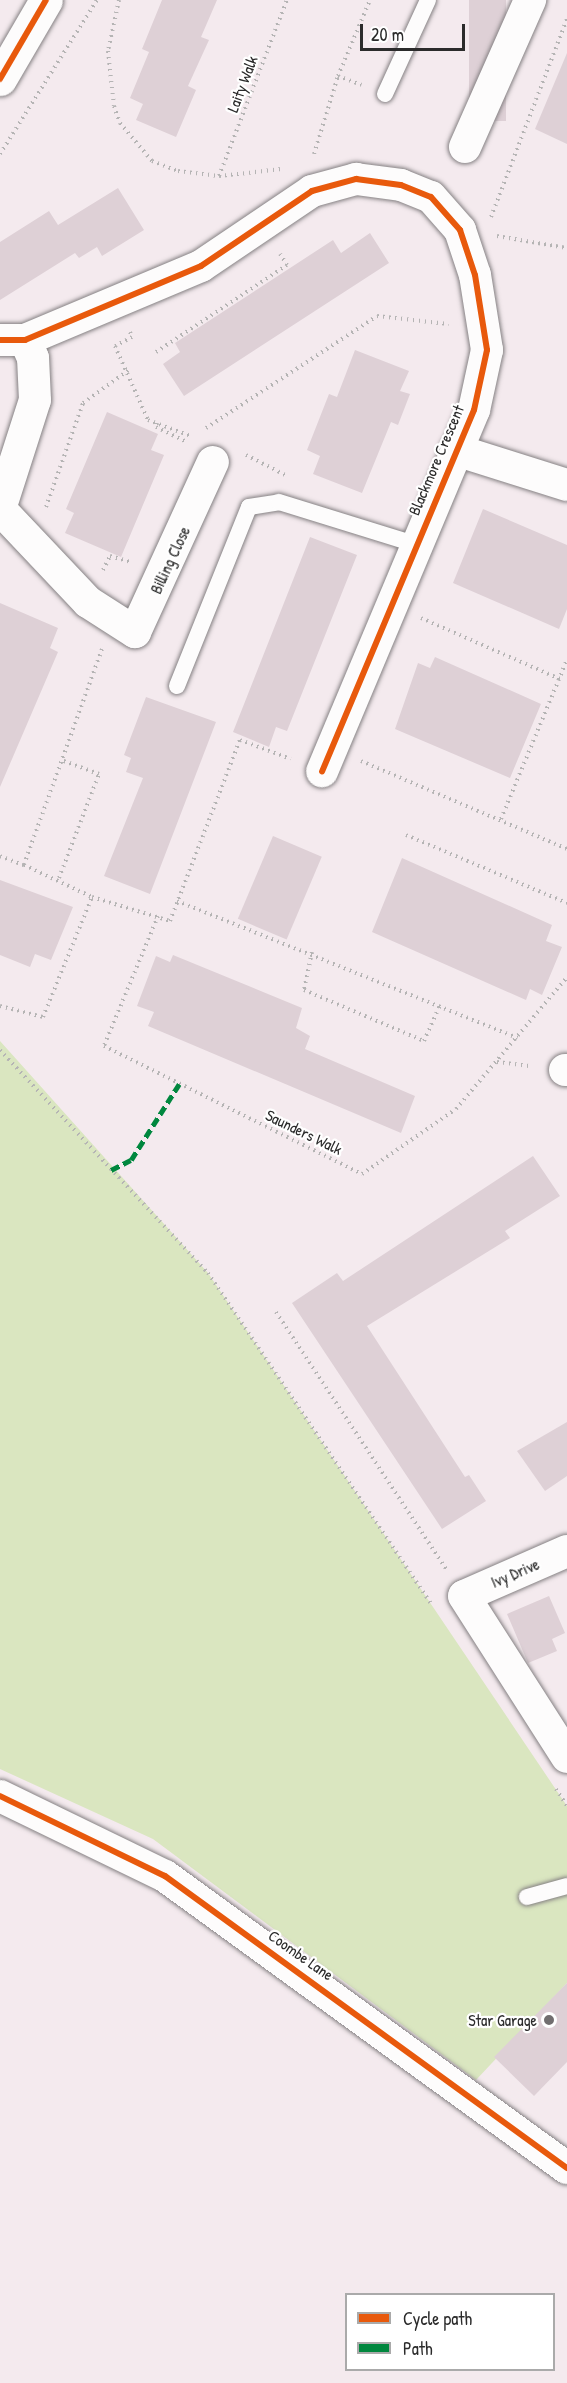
<!DOCTYPE html>
<style>
body{margin:0}
#map{position:relative;width:567px;height:2383px;overflow:hidden;background:#f4eaee;font-family:"Patrick Hand",sans-serif}
div>[style]{position:absolute}
[style*='--x']{left:calc(var(--x)*1px);top:calc(var(--y)*1px);width:calc(var(--w)*1px);rotate:calc(var(--a)*1deg)}
.green>*{inset:0;background:#dae6c0}
.building>*{inset:0;background:#ded0d6;transform-origin:0 0}
.path>*{height:4px;margin-top:-2px;transform-origin:0;background:repeating-linear-gradient(90deg,#b5b4b4 0 1.5px,transparent 0 6px)}
.roads{filter:drop-shadow(0 0 2px #858183) drop-shadow(0 0 2px #858183)}
.service>*{height:16px;margin:-8px;padding:0 8px;transform-origin:8px;border-radius:8px;background:#fdfcfc}
.minor>*{height:32px;margin:-16px;padding:0 16px;transform-origin:16px;border-radius:16px;background:#fdfcfc}
.tertiary>*{height:33px;margin:-16.5px;padding:0 16.5px;transform-origin:16.5px;border-radius:16.5px;background:#fdfcfc}
.quiet>*{height:4.5px;margin-top:-2.25px;transform-origin:0;background:repeating-linear-gradient(90deg,#00873e 0 9px,transparent 0 13.5px)}
.cycleway>*{height:6px;margin:-3px;padding:0 3px;transform-origin:3px;border-radius:3px;background:#e8590c}
.dots>*{width:16px;height:16px;translate:-50% -50%;box-sizing:border-box;border:3px solid #fff;border-radius:50%}
span{translate:-50% -50%;white-space:nowrap;text-align:center;line-height:1.15;-webkit-text-stroke:4.5px #fff;paint-order:stroke}
.street-label{font-size:16px;color:#2b2b2b}
.poi-label{font-size:16px;color:#2b2b2b}
.right{translate:-100% -50%;text-align:right}
.legend{position:absolute;left:345px;top:2293px;width:210px;height:78px;box-sizing:border-box;background:#fff;border:2px solid #aaa;margin:0;padding:8px 10px;list-style:none;font-size:18px;color:#2b2b2b}
.legend li{display:flex;align-items:center;gap:12px;height:30px}
.legend b{width:30px;border:2px solid #aaa}
.scale{position:absolute;left:360px;top:24px;width:105px;height:27px;box-sizing:border-box;border:3px solid #2b2b2b;border-top:0;padding-left:8px;font-size:18px;line-height:21px;white-space:nowrap;color:#2b2b2b;-webkit-text-stroke:4px #fff;paint-order:stroke}
</style>
<div id="map">
<div class="green">
<i style="clip-path:polygon(0 1041px,208px 1273px,567px 1806px,567px 1983px,476px 2080px,153px 1839px,0 1769px)"></i>
</div>
<div class="building">
<i style="clip-path:polygon(162px 0,217px 0,201px 37px,209px 40px,188px 86px,196px 90px,176px 137px,136px 120px,143px 104px,130px 98px,149px 52px,142px 49px)"></i>
<i style="left:469px;top:0;width:37px;height:121px"></i>
<i style="clip-path:polygon(567px 53px,567px 144px,535px 129px)"></i>
<i style="clip-path:polygon(118px 188px,144px 230px,102px 256px,97px 247px,79px 258px,75px 253px,0 300px,0 242px,49px 211px,58px 225px)"></i>
<i style="clip-path:polygon(370px 233px,389px 263px,184px 396px,163px 364px,180px 352px,175px 343px,333px 240px,341px 253px)"></i>
<i style="clip-path:polygon(355px 350px,409px 371px,400px 391px,410px 394px,398px 425px,391px 422px,362px 493px,313px 474px,320px 456px,307px 450px,329px 394px,337px 397px)"></i>
<i style="clip-path:polygon(107px 412px,158px 434px,151px 450px,164px 455px,121px 557px,65px 533px,74px 513px,66px 509px)"></i>
<i style="clip-path:polygon(483px 509px,567px 545px,567px 609px,559px 629px,453px 583px)"></i>
<i style="clip-path:polygon(310px 537px,357px 555px,287px 731px,276px 727px,269px 747px,233px 732px)"></i>
<i style="clip-path:polygon(0 603px,58px 628px,50px 648px,58px 652px,0 787px)"></i>
<i style="clip-path:polygon(435px 657px,541px 704px,510px 778px,395px 729px,418px 663px,430px 668px)"></i>
<i style="clip-path:polygon(146px 697px,216px 722px,150px 894px,104px 876px,143px 778px,126px 772px,131px 758px,124px 755px)"></i>
<i style="left:273px;top:836px;width:53px;height:90px;rotate:23deg"></i>
<i style="clip-path:polygon(402px 858px,552px 925px,546px 941px,562px 947px,542px 995px,530px 989px,526px 1000px,372px 932px)"></i>
<i style="clip-path:polygon(0 880px,73px 907px,51px 960px,35px 954px,30px 967px,0 955px)"></i>
<i style="clip-path:polygon(173px 955px,302px 1008px,296px 1028px,310px 1036px,305px 1049px,415px 1096px,401px 1133px,148px 1026px,154px 1012px,137px 1006px,156px 956px,170px 962px)"></i>
<i style="clip-path:polygon(533px 1156px,560px 1196px,505px 1231px,510px 1238px,367px 1326px,465px 1477px,469px 1475px,486px 1501px,442px 1529px,292px 1303px,337px 1273px,343px 1281px)"></i>
<i style="clip-path:polygon(567px 1422px,567px 1476px,545px 1491px,517px 1451px)"></i>
<i style="clip-path:polygon(549px 1596px,565px 1633px,552px 1639px,557px 1651px,528px 1663px,507px 1614px)"></i>
<i style="clip-path:polygon(567px 1983px,567px 2062px,534px 2096px,494px 2057px)"></i>
</div>
<div class="path">
<i style="--x:119;--y:0;--w:52;--a:102.2"></i>
<i style="--x:108;--y:51;--w:55;--a:83.8"></i>
<i style="--x:114;--y:106;--w:18;--a:71"></i>
<i style="--x:120;--y:123;--w:50;--a:49.9"></i>
<i style="--x:152;--y:161;--w:28;--a:21"></i>
<i style="--x:178;--y:171;--w:41;--a:7"></i>
<i style="--x:219;--y:176;--w:63;--a:-6.3"></i>
<i style="--x:338;--y:76;--w:82;--a:-67.2"></i>
<i style="--x:0;--y:154;--w:182;--a:-57.8"></i>
<i style="--x:314;--y:154;--w:82;--a:-72.9"></i>
<i style="--x:338;--y:76;--w:25;--a:21"></i>
<i style="--x:219;--y:176;--w:189;--a:-68.9"></i>
<i style="--x:491;--y:217;--w:212;--a:-69"></i>
<i style="--x:497;--y:236;--w:71;--a:9.7"></i>
<i style="--x:130;--y:332;--w:5;--a:68"></i>
<i style="--x:132;--y:337;--w:19;--a:152"></i>
<i style="--x:115;--y:346;--w:81;--a:66"></i>
<i style="--x:148;--y:420;--w:46;--a:20.4"></i>
<i style="--x:156;--y:352;--w:157;--a:-33.6"></i>
<i style="--x:287;--y:265;--w:13;--a:-122"></i>
<i style="--x:157;--y:423;--w:4;--a:104"></i>
<i style="--x:156;--y:427;--w:34;--a:26"></i>
<i style="--x:206;--y:428;--w:204;--a:-33.2"></i>
<i style="--x:377;--y:316;--w:72;--a:6.3"></i>
<i style="--x:246;--y:455;--w:44;--a:27.1"></i>
<i style="--x:46;--y:507;--w:110;--a:-70.4"></i>
<i style="--x:83;--y:403;--w:57;--a:-35.7"></i>
<i style="--x:103;--y:570;--w:16;--a:-63"></i>
<i style="--x:110;--y:556;--w:22;--a:16"></i>
<i style="--x:421;--y:618;--w:152;--a:23.7"></i>
<i style="--x:102;--y:649;--w:230;--a:109.9"></i>
<i style="--x:24;--y:865;--w:75;--a:25.2"></i>
<i style="--x:92;--y:897;--w:82;--a:17.1"></i>
<i style="--x:170;--y:921;--w:194;--a:-68.9"></i>
<i style="--x:240;--y:740;--w:54;--a:20.4"></i>
<i style="--x:361;--y:761;--w:224;--a:23.1"></i>
<i style="--x:501;--y:819;--w:172;--a:-67.5"></i>
<i style="--x:406;--y:835;--w:175;--a:22.9"></i>
<i style="--x:0;--y:856;--w:26;--a:21"></i>
<i style="--x:59;--y:878;--w:111;--a:-69"></i>
<i style="--x:99;--y:774;--w:40;--a:-159.8"></i>
<i style="--x:177;--y:901;--w:367;--a:21.9"></i>
<i style="--x:158;--y:916;--w:141;--a:112.6"></i>
<i style="--x:104;--y:1046;--w:288;--a:26.4"></i>
<i style="--x:362;--y:1174;--w:114;--a:-34.7"></i>
<i style="--x:456;--y:1109;--w:172;--a:-49.9"></i>
<i style="--x:312;--y:952;--w:39;--a:102"></i>
<i style="--x:304;--y:990;--w:130;--a:23"></i>
<i style="--x:424;--y:1041;--w:39;--a:-66"></i>
<i style="--x:0;--y:1006;--w:44;--a:14.3"></i>
<i style="--x:43;--y:1017;--w:130;--a:-67.8"></i>
<i style="--x:0;--y:1050;--w:305;--a:47"></i>
<i style="--x:208;--y:1273;--w:399;--a:56"></i>
<i style="--x:497;--y:1062;--w:34;--a:7"></i>
<i style="--x:276;--y:1312;--w:310;--a:56.5"></i>
<i style="--x:556;--y:1789;--w:20;--a:57"></i>
</div>
<div class="roads">
<div class="service">
<i style="--x:385;--y:94;--w:103;--a:-65.4"></i>
<i style="--x:177;--y:686;--w:193;--a:-68.1"></i>
<i style="--x:249;--y:507;--w:30;--a:-9"></i>
<i style="--x:279;--y:502;--w:142;--a:17.2"></i>
<i style="--x:527;--y:1897;--w:41;--a:-15.4"></i>
</div>
<div class="minor">
<i style="--x:465;--y:147;--w:161;--a:-66.1"></i>
<i style="--x:0;--y:340;--w:25;--a:0"></i>
<i style="--x:25;--y:340;--w:191;--a:-22.8"></i>
<i style="--x:201;--y:266;--w:134;--a:-34"></i>
<i style="--x:312;--y:191;--w:46;--a:-15.3"></i>
<i style="--x:356;--y:179;--w:45;--a:7.6"></i>
<i style="--x:401;--y:185;--w:32;--a:22"></i>
<i style="--x:431;--y:197;--w:44;--a:48.7"></i>
<i style="--x:460;--y:230;--w:47;--a:71.6"></i>
<i style="--x:475;--y:275;--w:76;--a:80.9"></i>
<i style="--x:487;--y:350;--w:61;--a:102.2"></i>
<i style="--x:474;--y:410;--w:392;--a:112.8"></i>
<i style="--x:456;--y:450;--w:116;--a:17.5"></i>
<i style="--x:0;--y:509;--w:128;--a:46.6"></i>
<i style="--x:88;--y:602;--w:56;--a:32.6"></i>
<i style="--x:135;--y:632;--w:187;--a:-65.4"></i>
<i style="--x:0;--y:509;--w:114;--a:-72.2"></i>
<i style="--x:35;--y:400;--w:42;--a:-92.7"></i>
<i style="--x:33;--y:358;--w:20;--a:-114"></i>
<i style="--x:565;--y:1070;--w:2;--a:0"></i>
<i style="--x:567;--y:1551;--w:112;--a:156.4"></i>
<i style="--x:464;--y:1596;--w:191;--a:57.4"></i>
<i style="--x:0;--y:1796;--w:183;--a:25.9"></i>
<i style="--x:165;--y:1876;--w:497;--a:36"></i>
</div>
<div class="tertiary">
<i style="--x:0;--y:79;--w:91;--a:-59.8"></i>
</div>
</div>
<div class="quiet">
<i style="--x:111;--y:1170;--w:22;--a:-27"></i>
<i style="--x:131;--y:1160;--w:90;--a:-57.7"></i>
</div>
<div class="cycleway">
<i style="--x:0;--y:79;--w:91;--a:-59.8"></i>
<i style="--x:0;--y:340;--w:25;--a:0"></i>
<i style="--x:25;--y:340;--w:191;--a:-22.8"></i>
<i style="--x:201;--y:266;--w:134;--a:-34"></i>
<i style="--x:312;--y:191;--w:46;--a:-15.3"></i>
<i style="--x:356;--y:179;--w:45;--a:7.6"></i>
<i style="--x:401;--y:185;--w:32;--a:22"></i>
<i style="--x:431;--y:197;--w:44;--a:48.7"></i>
<i style="--x:460;--y:230;--w:47;--a:71.6"></i>
<i style="--x:475;--y:275;--w:76;--a:80.9"></i>
<i style="--x:487;--y:350;--w:61;--a:102.2"></i>
<i style="--x:474;--y:410;--w:392;--a:112.8"></i>
<i style="--x:0;--y:1796;--w:183;--a:25.9"></i>
<i style="--x:165;--y:1876;--w:497;--a:36"></i>
</div>
<div class="dots">
<i style="left:549px;top:2020px;background:#716e6f"></i>
</div>
<div class="street-label">
<span style="left:242px;top:84px;rotate:-69deg">Laity Walk</span>
<span style="left:436px;top:460px;rotate:-67deg">Blackmore Crescent</span>
<span style="left:170px;top:560px;rotate:-65deg">Billing Close</span>
<span style="left:304px;top:1132px;rotate:26deg">Saunders Walk</span>
<span style="left:515px;top:1573px;rotate:-23deg">Ivy Drive</span>
<span style="left:301px;top:1955px;rotate:35deg">Coombe Lane</span>
</div>
<div class="poi-label">
<span class="right" style="left:537px;top:2020px">Star Garage</span>
</div>
<ul class="legend">
<li><b style="height:8px;background:#e8590c"></b>Cycle path</li>
<li><b style="height:8px;background:#00873e"></b>Path</li>
</ul>
<div class="scale">20 m</div>
</div>
